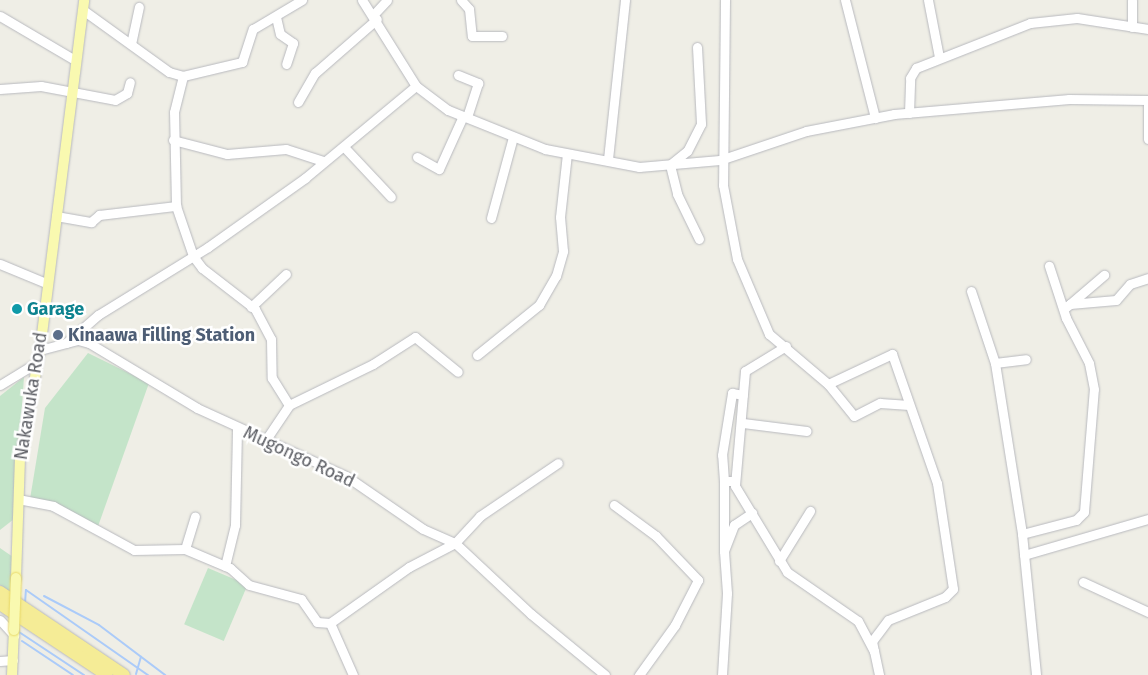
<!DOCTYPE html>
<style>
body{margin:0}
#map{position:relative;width:1148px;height:675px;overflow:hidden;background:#efeee6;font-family:"Fira Sans",sans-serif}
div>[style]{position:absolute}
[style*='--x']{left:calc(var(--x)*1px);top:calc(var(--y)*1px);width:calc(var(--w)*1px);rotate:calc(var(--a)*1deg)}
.green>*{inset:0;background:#c4e4c9;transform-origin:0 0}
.stream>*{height:2px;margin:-1px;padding:0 1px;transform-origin:1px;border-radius:1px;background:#abcbf9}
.roads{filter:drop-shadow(0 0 1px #b8b9be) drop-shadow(0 0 1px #b8b9be)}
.minor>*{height:9px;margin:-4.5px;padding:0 4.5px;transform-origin:4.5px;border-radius:4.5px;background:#fff}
.major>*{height:10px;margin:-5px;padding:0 5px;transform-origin:5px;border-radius:5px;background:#f9f9b0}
.highway>*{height:12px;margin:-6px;padding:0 6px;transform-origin:6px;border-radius:6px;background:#f5ec96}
.bridges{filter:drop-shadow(0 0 1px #e8d866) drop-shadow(0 0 1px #e8d866)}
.major-bridge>*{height:10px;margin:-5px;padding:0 5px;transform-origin:5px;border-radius:5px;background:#f9f9b0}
.dots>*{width:14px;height:14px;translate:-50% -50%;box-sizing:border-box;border:2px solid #fff;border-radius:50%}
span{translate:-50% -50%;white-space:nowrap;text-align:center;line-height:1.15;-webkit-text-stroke:5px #fff;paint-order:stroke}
.culture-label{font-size:18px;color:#0d838f;font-weight:700}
.left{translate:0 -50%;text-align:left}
.service-label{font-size:18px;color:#4e5e75;font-weight:700}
.street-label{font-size:18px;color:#5d5f65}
</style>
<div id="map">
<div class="green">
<i style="clip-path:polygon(88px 353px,149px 383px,96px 532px,30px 499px,45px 408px)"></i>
<i style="clip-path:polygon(24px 377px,14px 519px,0 530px,0 396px)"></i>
<i style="clip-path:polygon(0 548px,13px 557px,10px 592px,0 585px)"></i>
<i style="left:208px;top:568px;width:43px;height:61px;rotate:23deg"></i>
</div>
<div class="stream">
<i style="--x:44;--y:596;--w:62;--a:27.8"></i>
<i style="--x:99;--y:625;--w:83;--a:37.1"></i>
<i style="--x:25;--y:603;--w:13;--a:-86"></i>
<i style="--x:26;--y:590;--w:149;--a:34.9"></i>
<i style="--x:19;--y:632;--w:78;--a:33.5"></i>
<i style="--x:22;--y:641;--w:61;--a:33.7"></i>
<i style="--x:136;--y:674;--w:18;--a:-74"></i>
</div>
<div class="roads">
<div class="minor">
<i style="--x:362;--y:0;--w:102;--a:57.9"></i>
<i style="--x:416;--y:86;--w:40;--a:37"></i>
<i style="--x:448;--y:110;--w:105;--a:21.9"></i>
<i style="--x:545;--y:149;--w:96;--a:10.8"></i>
<i style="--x:639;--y:167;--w:81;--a:-4.9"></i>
<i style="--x:720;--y:160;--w:91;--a:-18.6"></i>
<i style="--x:806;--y:131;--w:90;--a:-10.9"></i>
<i style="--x:894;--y:114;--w:176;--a:-4.9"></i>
<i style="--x:1069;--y:99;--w:79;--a:0.7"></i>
<i style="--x:1148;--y:100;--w:39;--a:90"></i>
<i style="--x:461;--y:0;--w:12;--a:48"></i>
<i style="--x:469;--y:9;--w:27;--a:84"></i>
<i style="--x:472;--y:36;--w:30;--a:0"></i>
<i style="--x:725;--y:0;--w:185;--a:90.6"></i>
<i style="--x:723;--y:185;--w:75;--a:79.3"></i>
<i style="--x:737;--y:259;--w:82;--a:66.9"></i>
<i style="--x:769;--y:334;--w:77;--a:40.3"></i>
<i style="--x:828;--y:384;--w:71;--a:-25.1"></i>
<i style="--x:892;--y:354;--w:137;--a:70.8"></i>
<i style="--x:937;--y:483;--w:107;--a:81.4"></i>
<i style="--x:953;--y:589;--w:11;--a:135"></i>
<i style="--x:945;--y:597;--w:61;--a:158"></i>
<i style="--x:888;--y:620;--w:26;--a:127"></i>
<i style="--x:872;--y:641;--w:10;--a:79"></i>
<i style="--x:845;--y:0;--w:122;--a:75.7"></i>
<i style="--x:928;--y:0;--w:58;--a:79.1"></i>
<i style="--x:1132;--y:0;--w:27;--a:90"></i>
<i style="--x:83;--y:10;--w:106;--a:35.8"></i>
<i style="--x:169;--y:72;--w:15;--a:16"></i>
<i style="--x:183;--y:76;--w:61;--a:-13.3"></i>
<i style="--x:242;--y:62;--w:35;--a:-72"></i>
<i style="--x:253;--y:29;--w:57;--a:-30.6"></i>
<i style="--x:374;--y:14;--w:19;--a:-47"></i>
<i style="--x:0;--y:16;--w:87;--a:30.4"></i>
<i style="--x:276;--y:17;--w:17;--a:77"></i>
<i style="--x:280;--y:34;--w:16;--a:35"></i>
<i style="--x:293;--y:43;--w:22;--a:108"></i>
<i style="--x:131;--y:44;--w:38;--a:-78"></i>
<i style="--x:697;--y:47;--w:77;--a:87"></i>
<i style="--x:701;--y:124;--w:30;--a:117"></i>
<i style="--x:687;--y:151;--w:22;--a:141"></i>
<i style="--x:670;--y:165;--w:30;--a:76"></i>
<i style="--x:677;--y:194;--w:50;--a:63.9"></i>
<i style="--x:458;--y:75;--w:22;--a:22"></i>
<i style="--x:478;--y:83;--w:36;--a:108"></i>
<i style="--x:0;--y:89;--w:41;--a:-4.2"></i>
<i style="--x:41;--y:86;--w:75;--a:10.7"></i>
<i style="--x:115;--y:100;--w:14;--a:-30"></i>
<i style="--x:127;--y:93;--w:11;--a:-75"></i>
<i style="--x:298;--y:102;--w:34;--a:-60"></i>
<i style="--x:315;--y:73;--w:82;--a:-41.1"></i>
<i style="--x:909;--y:113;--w:35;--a:-88"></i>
<i style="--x:910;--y:78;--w:12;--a:-59"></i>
<i style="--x:916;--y:68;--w:123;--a:-21.5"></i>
<i style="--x:1030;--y:23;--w:47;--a:-6.1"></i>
<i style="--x:1077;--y:18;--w:72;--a:8.8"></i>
<i style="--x:173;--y:140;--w:56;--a:14.5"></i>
<i style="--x:227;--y:154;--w:59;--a:-4.8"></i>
<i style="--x:286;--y:149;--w:40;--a:18"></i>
<i style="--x:345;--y:148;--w:67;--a:46.8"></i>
<i style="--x:417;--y:157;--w:25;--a:29"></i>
<i style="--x:439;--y:169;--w:58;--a:-65.6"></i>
<i style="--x:608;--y:159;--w:160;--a:-83.9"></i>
<i style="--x:176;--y:206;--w:53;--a:71.2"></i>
<i style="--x:193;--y:256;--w:15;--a:53"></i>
<i style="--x:202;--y:268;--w:67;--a:37.7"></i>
<i style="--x:255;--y:309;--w:34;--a:62"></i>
<i style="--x:271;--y:339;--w:39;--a:89"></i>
<i style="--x:272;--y:378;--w:32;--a:58"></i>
<i style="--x:56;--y:216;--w:36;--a:10"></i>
<i style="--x:91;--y:222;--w:11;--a:-41"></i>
<i style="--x:99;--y:215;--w:78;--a:-6.7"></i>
<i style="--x:176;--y:206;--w:94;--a:-91.2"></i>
<i style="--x:174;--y:112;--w:37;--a:-76"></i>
<i style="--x:491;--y:218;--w:84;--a:-74.8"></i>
<i style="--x:0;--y:264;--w:50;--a:22.4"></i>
<i style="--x:971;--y:291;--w:76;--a:71.6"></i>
<i style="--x:995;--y:363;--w:173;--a:81"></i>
<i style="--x:1022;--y:534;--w:142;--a:84.3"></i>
<i style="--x:1070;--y:304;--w:45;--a:-40.5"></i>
<i style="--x:251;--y:307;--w:48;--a:-43.3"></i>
<i style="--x:1065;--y:308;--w:6;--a:-39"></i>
<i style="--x:1070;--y:304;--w:46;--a:-5"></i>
<i style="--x:1116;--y:300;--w:21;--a:-49"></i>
<i style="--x:1130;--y:284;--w:19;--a:-18"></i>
<i style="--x:66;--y:343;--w:43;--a:-41.2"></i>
<i style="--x:98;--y:315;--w:129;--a:-31.7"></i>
<i style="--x:208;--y:247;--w:119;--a:-35.4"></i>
<i style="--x:305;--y:178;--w:144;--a:-39.7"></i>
<i style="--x:786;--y:346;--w:48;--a:148.6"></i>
<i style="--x:745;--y:371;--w:115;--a:95"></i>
<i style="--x:735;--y:486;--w:100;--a:58.8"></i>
<i style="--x:787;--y:572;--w:86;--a:34.6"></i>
<i style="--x:858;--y:621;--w:34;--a:62"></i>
<i style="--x:874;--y:651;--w:25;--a:78"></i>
<i style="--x:40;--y:350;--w:39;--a:-15"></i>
<i style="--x:78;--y:340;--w:11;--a:15"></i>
<i style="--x:89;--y:343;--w:126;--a:31"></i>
<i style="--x:197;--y:408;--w:164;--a:24.5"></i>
<i style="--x:346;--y:476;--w:93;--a:34.5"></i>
<i style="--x:423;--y:529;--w:35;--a:24"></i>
<i style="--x:455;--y:543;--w:104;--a:43.1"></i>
<i style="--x:531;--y:614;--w:96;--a:39.5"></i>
<i style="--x:477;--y:355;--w:80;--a:-38.9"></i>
<i style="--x:539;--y:305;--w:34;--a:-60"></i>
<i style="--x:556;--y:276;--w:26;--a:-74"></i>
<i style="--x:563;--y:251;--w:34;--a:-95"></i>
<i style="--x:560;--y:217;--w:63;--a:-83.7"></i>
<i style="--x:995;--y:363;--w:31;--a:-7"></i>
<i style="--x:828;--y:384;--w:41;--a:50.9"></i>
<i style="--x:854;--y:416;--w:29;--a:-27"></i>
<i style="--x:880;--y:403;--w:29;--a:4"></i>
<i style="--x:0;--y:385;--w:42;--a:-31.4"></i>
<i style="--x:743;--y:423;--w:64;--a:7.1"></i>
<i style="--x:267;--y:438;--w:40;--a:-56"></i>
<i style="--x:289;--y:405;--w:93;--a:-26"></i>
<i style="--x:373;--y:364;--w:50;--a:-32.7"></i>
<i style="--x:415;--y:337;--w:55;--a:39.1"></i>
<i style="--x:724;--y:481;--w:26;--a:-94"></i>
<i style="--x:722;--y:455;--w:63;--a:-80.8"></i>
<i style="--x:732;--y:393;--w:11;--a:10"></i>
<i style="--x:734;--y:481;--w:10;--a:180"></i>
<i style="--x:724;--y:481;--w:70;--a:90"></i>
<i style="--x:724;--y:551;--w:28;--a:-69"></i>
<i style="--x:734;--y:525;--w:22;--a:-34"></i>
<i style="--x:18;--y:499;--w:36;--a:11"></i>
<i style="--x:53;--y:506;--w:92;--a:28.5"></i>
<i style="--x:134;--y:550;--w:51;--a:-1.1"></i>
<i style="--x:185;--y:549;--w:49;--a:22.9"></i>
<i style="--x:230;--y:568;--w:25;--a:42"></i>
<i style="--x:249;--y:585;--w:54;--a:15.1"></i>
<i style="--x:301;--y:599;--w:28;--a:55"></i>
<i style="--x:317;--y:622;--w:13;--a:4"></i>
<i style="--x:614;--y:505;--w:52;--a:36.4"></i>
<i style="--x:656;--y:536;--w:61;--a:46.3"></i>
<i style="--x:698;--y:580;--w:51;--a:117.1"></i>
<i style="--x:675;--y:625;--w:62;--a:125.8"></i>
<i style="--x:1022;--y:534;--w:56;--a:-14.5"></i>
<i style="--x:1076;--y:520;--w:11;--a:-45"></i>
<i style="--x:1084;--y:512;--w:123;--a:-85.4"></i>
<i style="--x:1094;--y:389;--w:26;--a:-101"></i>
<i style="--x:1089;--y:363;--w:51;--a:-117.1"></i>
<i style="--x:1066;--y:318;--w:55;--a:-108.1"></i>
<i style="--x:185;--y:549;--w:34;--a:-73"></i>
<i style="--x:1024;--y:555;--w:129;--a:-16.2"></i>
<i style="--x:779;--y:561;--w:59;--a:-58.2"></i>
<i style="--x:225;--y:566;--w:42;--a:-76.3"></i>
<i style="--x:235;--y:525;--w:98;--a:-88.8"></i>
<i style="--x:1083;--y:582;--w:72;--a:24.8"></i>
<i style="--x:0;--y:620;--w:21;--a:47"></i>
<i style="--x:0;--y:661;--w:13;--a:-4"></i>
<i style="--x:353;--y:675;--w:57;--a:-113.9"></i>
<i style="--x:330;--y:623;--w:97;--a:-35.3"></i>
<i style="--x:409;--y:567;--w:52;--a:-27.6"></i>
<i style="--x:455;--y:543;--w:37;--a:-47"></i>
<i style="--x:480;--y:516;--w:94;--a:-34.2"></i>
<i style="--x:722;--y:675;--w:82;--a:-86.5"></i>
<i style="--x:727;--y:593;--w:42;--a:-94.1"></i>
</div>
<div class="major">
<i style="--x:16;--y:578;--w:119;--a:-88.1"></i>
<i style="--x:20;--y:459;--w:111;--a:-79.6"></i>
<i style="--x:40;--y:350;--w:353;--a:-82.8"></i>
<i style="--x:12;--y:675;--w:45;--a:-87.5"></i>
</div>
<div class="highway">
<i style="--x:0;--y:592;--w:149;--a:33.8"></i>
<i style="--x:0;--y:604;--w:128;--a:33.6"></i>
</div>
</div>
<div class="bridges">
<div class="major-bridge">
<i style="--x:14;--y:630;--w:52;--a:-87.8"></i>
</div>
</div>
<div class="dots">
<i style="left:17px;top:309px;background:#0f9aa8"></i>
<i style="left:58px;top:335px;background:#5c6f8a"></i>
</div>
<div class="culture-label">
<span class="left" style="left:27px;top:309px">Garage</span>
</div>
<div class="service-label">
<span class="left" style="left:68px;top:335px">Kinaawa Filling Station</span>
</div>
<div class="street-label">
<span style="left:31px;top:396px;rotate:-81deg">Nakawuka Road</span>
<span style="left:299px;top:457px;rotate:25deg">Mugongo Road</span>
</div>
</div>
